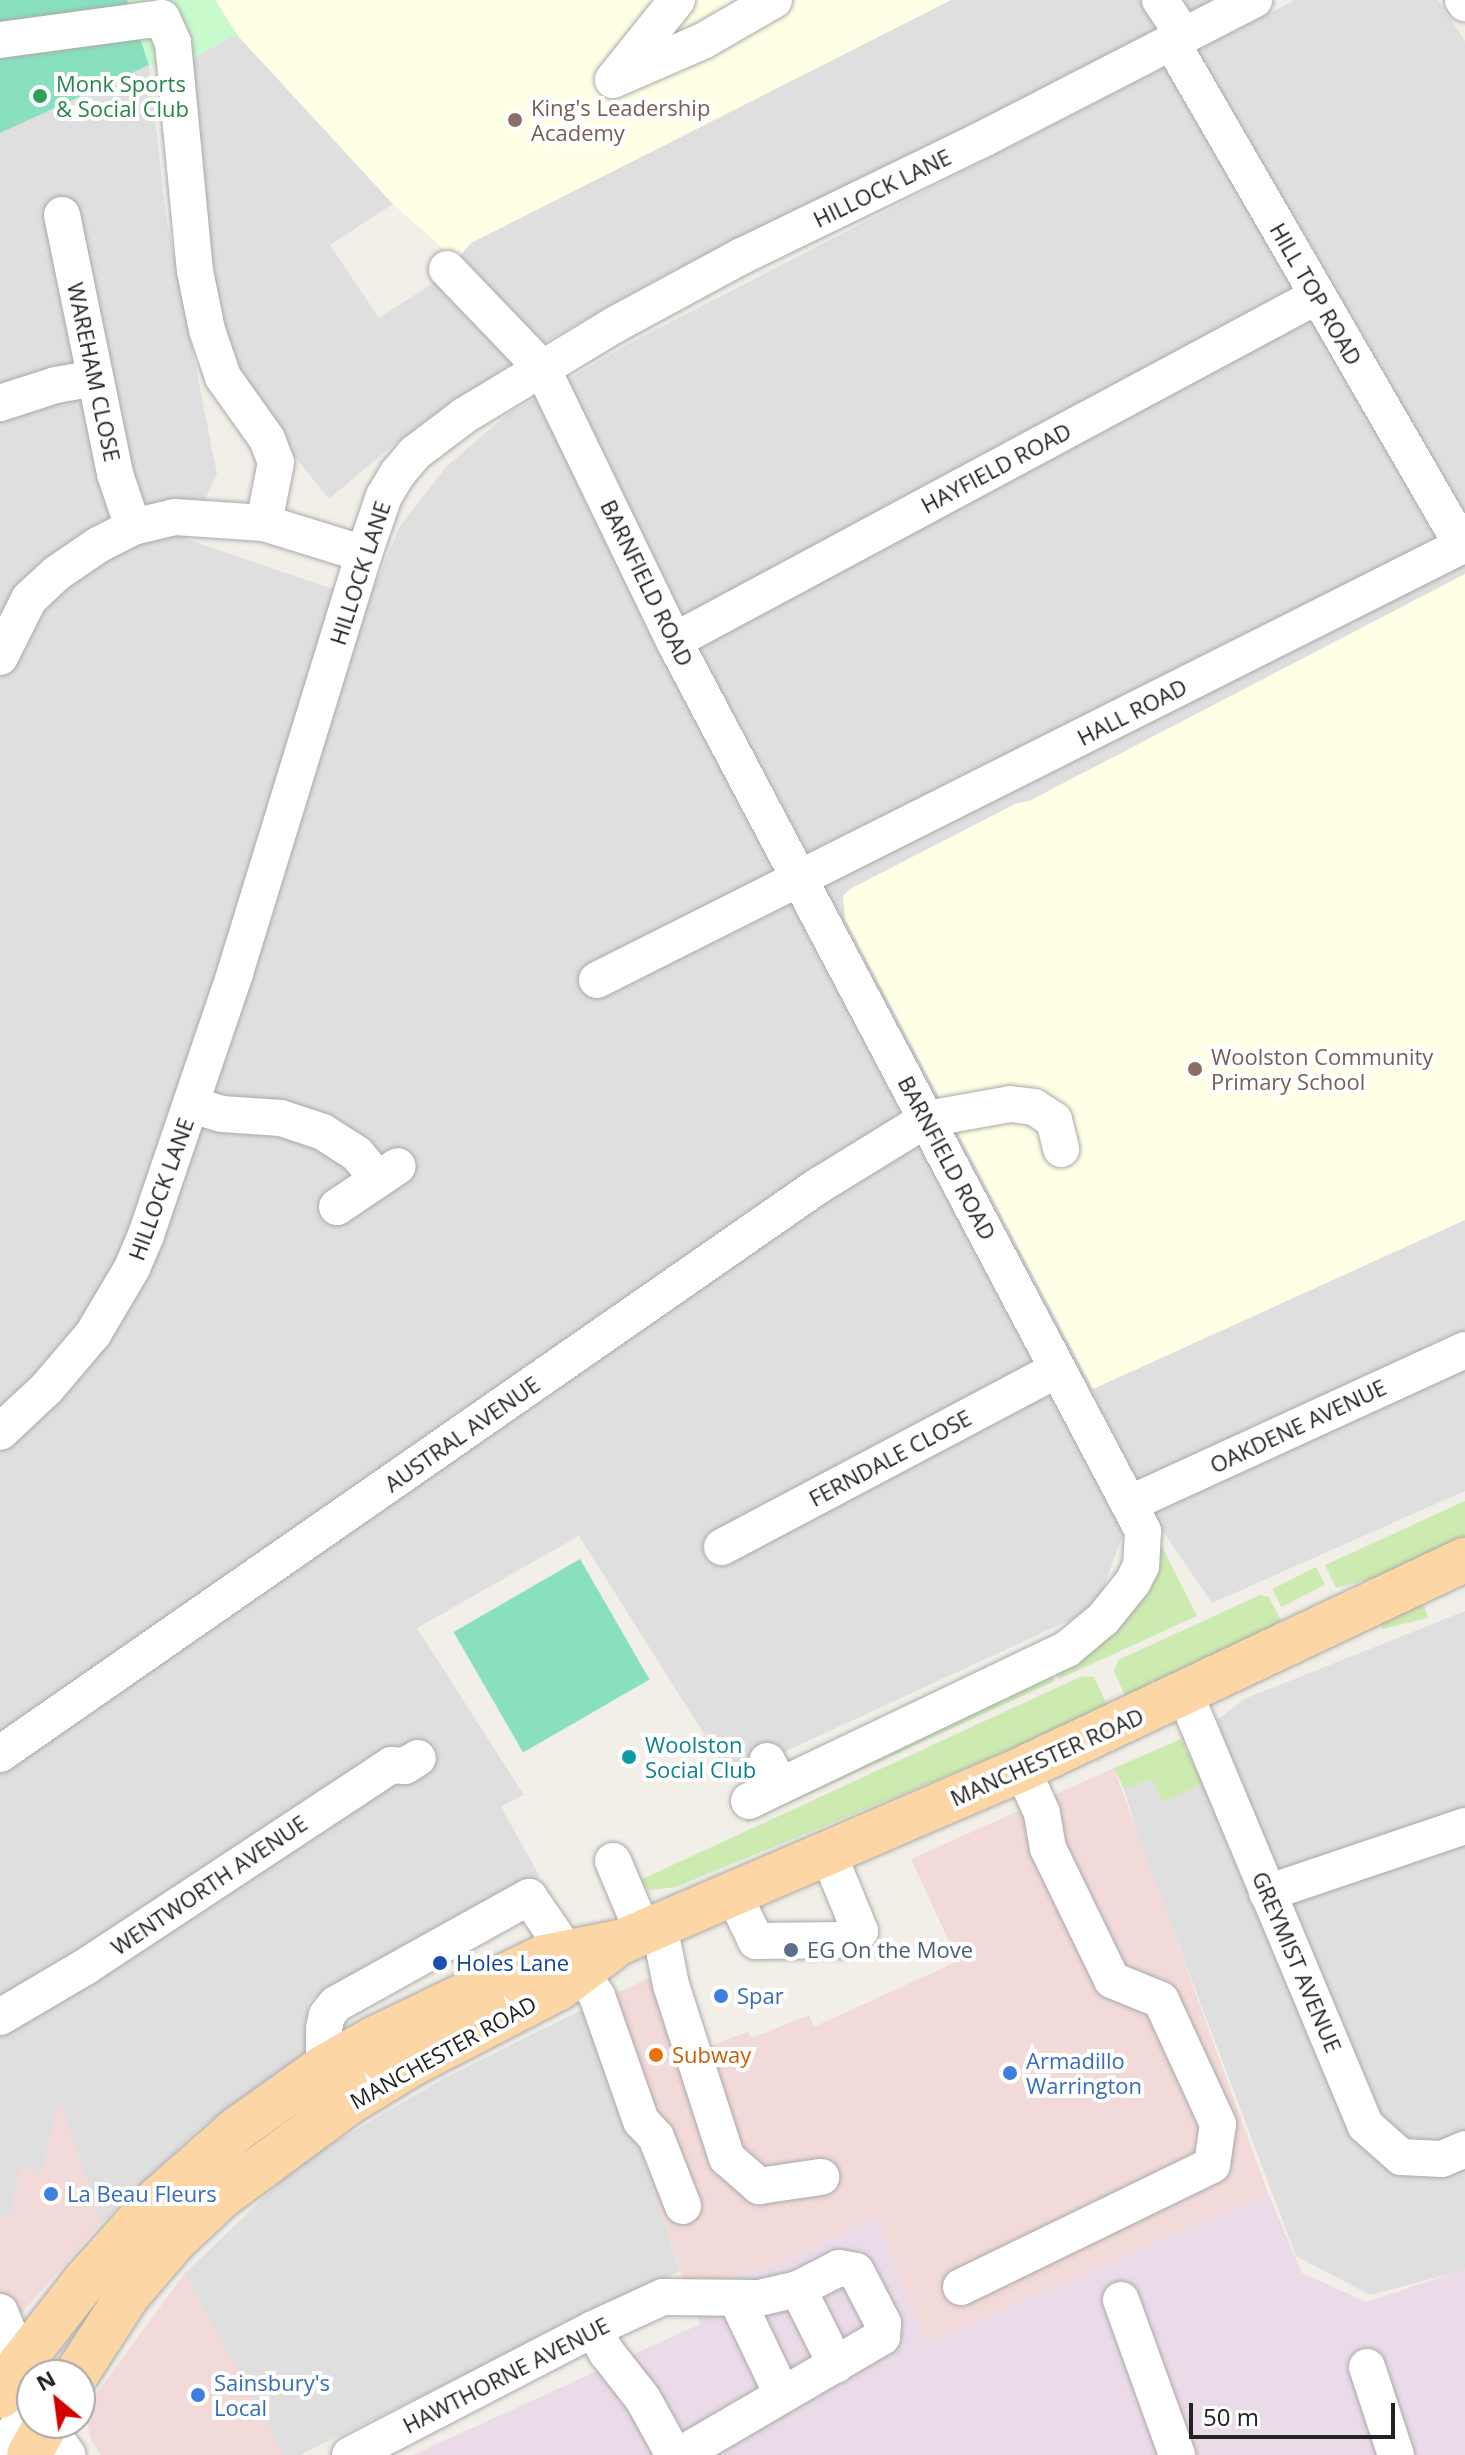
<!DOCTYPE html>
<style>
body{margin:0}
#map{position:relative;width:1465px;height:2455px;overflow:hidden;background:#f2efe9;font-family:"Open Sans",sans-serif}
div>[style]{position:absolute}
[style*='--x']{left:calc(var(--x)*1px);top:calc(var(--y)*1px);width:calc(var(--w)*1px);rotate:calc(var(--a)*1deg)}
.residential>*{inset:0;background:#e0dfdf}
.commercial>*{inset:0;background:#f2dad9}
.industrial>*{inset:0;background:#ebdbe8}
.education>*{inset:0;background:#ffffe5}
.grass>*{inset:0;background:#cdebb0;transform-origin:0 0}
.park>*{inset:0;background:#c8facc}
.pitch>*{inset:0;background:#88e0be;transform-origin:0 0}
.roads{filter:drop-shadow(0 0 2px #a9a9a9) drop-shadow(0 0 2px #a9a9a9)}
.minor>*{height:36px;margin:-18px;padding:0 18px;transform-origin:18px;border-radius:18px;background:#fff}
.major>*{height:44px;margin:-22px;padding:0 22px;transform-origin:22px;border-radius:22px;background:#fcd6a4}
.dots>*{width:22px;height:22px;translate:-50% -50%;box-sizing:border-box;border:4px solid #fff;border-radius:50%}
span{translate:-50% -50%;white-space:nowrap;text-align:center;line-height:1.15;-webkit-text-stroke:8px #fff;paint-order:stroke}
.leisure-label{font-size:22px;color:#27864d}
.left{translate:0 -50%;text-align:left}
.education-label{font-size:22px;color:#785e54}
.street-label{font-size:22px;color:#222}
.culture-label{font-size:22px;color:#0d838f}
.service-label{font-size:22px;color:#4e5e75}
.transit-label{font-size:22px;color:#164399}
.shop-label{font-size:22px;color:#366cbe}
.food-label{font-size:22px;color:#c56008}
.north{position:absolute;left:16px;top:2359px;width:80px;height:80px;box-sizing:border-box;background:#fff;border:2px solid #a7a7a7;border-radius:50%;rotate:331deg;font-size:22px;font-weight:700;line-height:32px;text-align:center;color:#222}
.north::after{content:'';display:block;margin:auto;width:28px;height:36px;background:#d40000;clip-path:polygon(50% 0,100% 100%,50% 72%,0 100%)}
.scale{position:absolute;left:1189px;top:2403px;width:206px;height:36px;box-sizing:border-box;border:4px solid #222;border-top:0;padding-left:10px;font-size:24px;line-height:28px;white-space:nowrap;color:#222;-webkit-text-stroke:6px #fff;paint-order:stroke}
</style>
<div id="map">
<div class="residential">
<i style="clip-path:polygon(951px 0,1224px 0,671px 272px,537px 346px,397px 442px,329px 499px,241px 390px,218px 343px,181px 66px,230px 37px,238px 36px,393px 204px,330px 245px,379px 318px,438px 280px,471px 243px)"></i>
<i style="clip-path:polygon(1295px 0,1438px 0,1465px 41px,1465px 1491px,1212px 1603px,1153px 1517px,1122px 1537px,1096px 1608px,769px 1759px,728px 1772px,579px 1536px,417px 1628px,524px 1795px,501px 1807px,540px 1877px,308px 2002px,306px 2054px,200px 2128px,101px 2223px,59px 2101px,42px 2172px,20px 2169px,12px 2212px,0 2219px,0 133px,149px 65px,166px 216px,217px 474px,186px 539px,330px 588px,372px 592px,400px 526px,446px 467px,506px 415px,630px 343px)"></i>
<i style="clip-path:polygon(1465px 1611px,1465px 2270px,1370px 2295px,1296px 2256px,1143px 1851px,1124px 1789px,1152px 1779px,1162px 1803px,1203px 1784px,1236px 1779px,1217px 1720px,1244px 1699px)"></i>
<i style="clip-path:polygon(589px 2006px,623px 2095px,680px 2271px,300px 2455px,283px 2455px,184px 2274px,301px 2162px,441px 2080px)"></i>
</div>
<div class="commercial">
<i style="clip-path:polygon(1114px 1768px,1268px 2193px,926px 2344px,813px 2248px,758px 2270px,687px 2291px,623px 2095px,589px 2006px,686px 1961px,679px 1980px,701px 2049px,748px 2032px,752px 2038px,809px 2015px,814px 2027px,958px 1961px,911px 1859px)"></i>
<i style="clip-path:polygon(59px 2098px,101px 2223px,0 2338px,0 2219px,12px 2212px,20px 2169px,42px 2172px)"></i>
<i style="clip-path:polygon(184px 2274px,260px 2409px,283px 2455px,101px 2455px,91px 2440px,86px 2418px,91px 2401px)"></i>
</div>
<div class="industrial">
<i style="clip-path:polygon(1268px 2193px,1302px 2273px,1366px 2302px,1465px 2269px,1465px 2455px,413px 2455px,700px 2324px,687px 2291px,758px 2270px,813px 2248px,875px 2216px,926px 2343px)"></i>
</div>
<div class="education">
<i style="clip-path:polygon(215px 0,951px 0,471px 243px,456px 260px,393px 204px,238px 36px)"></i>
<i style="clip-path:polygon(1465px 574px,1465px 1220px,1093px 1389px,845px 919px,843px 896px,850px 889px,1017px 803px,1029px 801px)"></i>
</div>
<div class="grass">
<i style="clip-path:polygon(1465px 1501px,1465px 1546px,1419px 1566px,1336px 1588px,1325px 1565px)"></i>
<i style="clip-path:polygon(1162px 1547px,1197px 1616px,1059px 1679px,1052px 1665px)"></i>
<i style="left:1316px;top:1567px;width:20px;height:49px;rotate:63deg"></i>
<i style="clip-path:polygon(1260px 1595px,1269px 1597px,1281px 1620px,1241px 1648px,1127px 1700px,1114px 1671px,1118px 1660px)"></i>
<i style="clip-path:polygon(1422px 1598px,1428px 1618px,1383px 1629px,1380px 1618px)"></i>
<i style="clip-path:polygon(1048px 1666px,1055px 1681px,747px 1823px,744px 1817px)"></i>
<i style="clip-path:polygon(1082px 1676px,1094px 1677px,1109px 1709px,676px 1887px,649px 1890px,638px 1881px)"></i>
<i style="clip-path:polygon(1181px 1739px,1203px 1784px,1162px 1803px,1152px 1779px,1124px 1789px,1114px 1768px)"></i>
</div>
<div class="park">
<i style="clip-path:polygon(127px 0,215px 0,238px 36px,230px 37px,181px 66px,149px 65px)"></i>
</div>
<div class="pitch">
<i style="clip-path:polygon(0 0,127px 0,149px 65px,0 133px)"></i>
<i style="left:580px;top:1559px;width:139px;height:146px;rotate:60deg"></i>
</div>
<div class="roads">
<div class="minor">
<i style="--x:677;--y:0;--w:102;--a:128.7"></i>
<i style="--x:613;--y:80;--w:98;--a:-23.4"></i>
<i style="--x:703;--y:41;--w:82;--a:-30"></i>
<i style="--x:1160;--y:0;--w:43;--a:56.3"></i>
<i style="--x:1463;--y:0;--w:4;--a:56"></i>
<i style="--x:0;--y:40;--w:163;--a:-7.7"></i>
<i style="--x:162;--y:18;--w:27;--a:66"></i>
<i style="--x:173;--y:43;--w:229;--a:84.5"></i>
<i style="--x:195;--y:271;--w:60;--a:78.5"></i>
<i style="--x:207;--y:330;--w:50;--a:71.2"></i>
<i style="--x:223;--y:377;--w:76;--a:54.6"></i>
<i style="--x:267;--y:439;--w:25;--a:69"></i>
<i style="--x:276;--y:462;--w:62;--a:101.1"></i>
<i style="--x:1172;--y:43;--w:580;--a:59.99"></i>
<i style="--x:62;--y:215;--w:264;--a:78.4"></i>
<i style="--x:115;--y:474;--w:56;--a:71.2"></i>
<i style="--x:447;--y:269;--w:137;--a:46.2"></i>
<i style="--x:542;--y:368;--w:303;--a:64.2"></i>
<i style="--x:674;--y:641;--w:1006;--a:62.21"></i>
<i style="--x:1143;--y:1531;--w:35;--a:93"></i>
<i style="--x:1141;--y:1566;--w:18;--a:117"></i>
<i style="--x:1133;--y:1582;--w:48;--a:129"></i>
<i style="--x:1103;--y:1619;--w:47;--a:140.2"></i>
<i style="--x:1067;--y:1649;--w:318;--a:154.5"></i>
<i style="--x:0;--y:403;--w:59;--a:-17.8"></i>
<i style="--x:56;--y:385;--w:40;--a:-10"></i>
<i style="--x:674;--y:641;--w:730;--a:-28.22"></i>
<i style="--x:0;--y:657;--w:65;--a:-63.4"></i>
<i style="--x:29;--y:599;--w:38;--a:-43"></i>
<i style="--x:57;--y:573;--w:50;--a:-34.3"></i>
<i style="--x:98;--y:545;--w:39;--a:-27"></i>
<i style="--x:133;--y:527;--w:43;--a:-13.4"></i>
<i style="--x:175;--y:517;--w:89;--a:3.9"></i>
<i style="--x:264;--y:523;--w:105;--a:17.2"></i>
<i style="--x:597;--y:980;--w:971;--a:-26.67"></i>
<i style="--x:192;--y:1105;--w:31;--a:17"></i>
<i style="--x:222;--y:1114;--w:59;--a:3.9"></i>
<i style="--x:281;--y:1118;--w:44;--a:18.4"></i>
<i style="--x:323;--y:1132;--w:40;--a:32.9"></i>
<i style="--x:357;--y:1154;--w:33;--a:50"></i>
<i style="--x:337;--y:1207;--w:73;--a:-33.9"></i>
<i style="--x:0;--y:1432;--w:64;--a:-43.1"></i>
<i style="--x:47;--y:1388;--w:71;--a:-49.6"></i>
<i style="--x:93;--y:1334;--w:77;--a:-59.4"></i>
<i style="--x:132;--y:1268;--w:36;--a:-67"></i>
<i style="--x:146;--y:1235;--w:277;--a:-71.2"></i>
<i style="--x:235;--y:973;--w:438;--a:-72.9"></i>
<i style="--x:364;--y:554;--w:61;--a:-71"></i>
<i style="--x:384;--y:496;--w:27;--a:-59"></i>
<i style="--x:398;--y:473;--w:26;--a:-50"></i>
<i style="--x:415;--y:453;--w:63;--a:-37.2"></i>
<i style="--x:465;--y:415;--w:176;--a:-31.1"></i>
<i style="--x:616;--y:324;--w:143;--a:-28.4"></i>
<i style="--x:742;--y:256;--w:268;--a:-25.9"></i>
<i style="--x:983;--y:139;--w:305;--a:-27.2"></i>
<i style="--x:1131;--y:1503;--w:367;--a:-24.6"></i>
<i style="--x:722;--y:1547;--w:379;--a:-27.9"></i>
<i style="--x:1185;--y:1694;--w:467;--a:67.3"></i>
<i style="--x:1365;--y:2125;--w:48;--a:41.6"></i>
<i style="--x:1401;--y:2157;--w:41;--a:2.8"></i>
<i style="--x:1442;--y:2159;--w:25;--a:-23"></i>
<i style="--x:0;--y:1754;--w:996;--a:-34.78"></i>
<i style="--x:818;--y:1186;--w:128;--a:-31.6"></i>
<i style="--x:927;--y:1119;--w:84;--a:-10.2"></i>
<i style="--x:1010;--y:1104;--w:24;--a:7"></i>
<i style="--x:1034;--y:1107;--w:24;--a:33"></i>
<i style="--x:1054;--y:1120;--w:30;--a:76"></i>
<i style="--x:749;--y:1801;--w:34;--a:-26"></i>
<i style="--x:780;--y:1786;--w:28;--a:-117"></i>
<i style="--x:613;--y:1861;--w:77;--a:67.1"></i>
<i style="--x:1267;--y:1893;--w:209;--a:-18.7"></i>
<i style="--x:734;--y:1895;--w:51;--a:64.4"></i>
<i style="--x:756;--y:1941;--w:85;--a:-0.7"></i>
<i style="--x:841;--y:1940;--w:21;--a:-25"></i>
<i style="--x:860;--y:1931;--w:84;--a:-112.3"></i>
<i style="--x:659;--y:1925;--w:61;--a:78.7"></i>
<i style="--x:671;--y:1985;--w:182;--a:72.1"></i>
<i style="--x:727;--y:2158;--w:43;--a:41.2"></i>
<i style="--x:759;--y:2186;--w:63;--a:-8.3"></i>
<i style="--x:0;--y:2017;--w:99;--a:-30.5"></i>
<i style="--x:85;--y:1967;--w:367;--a:-33.4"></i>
<i style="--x:391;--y:1765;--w:14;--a:4"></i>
<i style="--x:405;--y:1766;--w:15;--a:-32"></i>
<i style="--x:324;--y:2067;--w:38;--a:-90"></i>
<i style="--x:324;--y:2029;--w:14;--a:-78"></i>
<i style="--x:327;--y:2015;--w:14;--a:-51"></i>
<i style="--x:336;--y:2004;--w:221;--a:-29"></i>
<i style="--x:529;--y:1897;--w:120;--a:55.5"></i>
<i style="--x:597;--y:1996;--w:133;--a:70.6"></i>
<i style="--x:641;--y:2121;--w:22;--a:47"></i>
<i style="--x:656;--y:2137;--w:74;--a:68.6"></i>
<i style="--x:961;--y:2287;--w:279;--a:-25.9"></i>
<i style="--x:1212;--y:2165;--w:41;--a:-81.7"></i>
<i style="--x:1218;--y:2124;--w:136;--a:-114.7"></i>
<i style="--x:1161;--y:2000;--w:53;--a:-157.8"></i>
<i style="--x:1112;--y:1980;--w:147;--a:-115.9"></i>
<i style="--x:1048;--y:1848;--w:36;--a:-100"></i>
<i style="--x:1042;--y:1813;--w:48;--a:-114.4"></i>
<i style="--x:798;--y:2289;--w:85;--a:63.4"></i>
<i style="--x:736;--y:2298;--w:106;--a:64.4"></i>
<i style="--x:1121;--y:2300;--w:165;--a:70.1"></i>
<i style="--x:0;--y:2312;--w:85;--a:67.9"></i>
<i style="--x:593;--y:2329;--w:28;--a:60"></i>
<i style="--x:607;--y:2353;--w:58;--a:52"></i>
<i style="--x:643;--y:2399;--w:56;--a:61.1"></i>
<i style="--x:670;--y:2448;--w:11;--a:38"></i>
<i style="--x:1367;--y:2367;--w:93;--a:71.8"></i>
<i style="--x:45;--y:2423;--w:39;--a:55"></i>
<i style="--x:0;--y:2451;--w:26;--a:-53"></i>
<i style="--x:16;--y:2430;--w:17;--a:-24"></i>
<i style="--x:350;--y:2455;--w:274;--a:-27.4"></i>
<i style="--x:593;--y:2329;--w:77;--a:-24.6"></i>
<i style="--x:663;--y:2297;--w:96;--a:0.6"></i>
<i style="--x:759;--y:2298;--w:40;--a:-13"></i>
<i style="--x:798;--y:2289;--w:46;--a:-27.1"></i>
<i style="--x:839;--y:2268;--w:17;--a:10"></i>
<i style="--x:856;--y:2271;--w:59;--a:62.6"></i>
<i style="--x:883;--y:2323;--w:14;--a:94"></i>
<i style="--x:882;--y:2337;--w:234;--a:149.7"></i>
</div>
<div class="major">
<i style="--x:76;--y:2375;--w:95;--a:-57"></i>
<i style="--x:128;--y:2295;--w:71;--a:-49.6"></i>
<i style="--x:174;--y:2241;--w:66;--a:-43.2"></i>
<i style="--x:222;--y:2196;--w:157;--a:-36.4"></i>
<i style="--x:348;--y:2103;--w:75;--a:-31.4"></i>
<i style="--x:412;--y:2064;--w:165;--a:-27.3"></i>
<i style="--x:559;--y:1988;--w:65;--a:-36.9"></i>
<i style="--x:0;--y:2396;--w:39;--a:-58"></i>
<i style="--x:21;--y:2363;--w:103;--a:-52.1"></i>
<i style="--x:84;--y:2282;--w:110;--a:-48.3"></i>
<i style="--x:157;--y:2200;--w:106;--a:-41.5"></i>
<i style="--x:236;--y:2130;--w:108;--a:-35.6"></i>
<i style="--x:324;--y:2067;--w:56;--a:-29.7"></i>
<i style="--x:373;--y:2039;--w:190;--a:-25.6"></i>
<i style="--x:544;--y:1957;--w:81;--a:-11.4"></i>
<i style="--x:623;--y:1941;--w:434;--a:-23.3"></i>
<i style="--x:1022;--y:1769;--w:490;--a:-25.3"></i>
<i style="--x:29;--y:2455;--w:37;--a:-61"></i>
</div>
</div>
<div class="dots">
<i style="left:40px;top:96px;background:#2e9e5b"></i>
<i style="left:515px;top:120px;background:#8d6e63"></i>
<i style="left:1195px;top:1069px;background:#8d6e63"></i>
<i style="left:629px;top:1757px;background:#0f9aa8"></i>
<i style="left:791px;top:1950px;background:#5c6f8a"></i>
<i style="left:440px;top:1963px;background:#1a4fb4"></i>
<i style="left:721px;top:1996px;background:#3f7fe0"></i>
<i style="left:656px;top:2055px;background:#e8710a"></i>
<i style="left:1010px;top:2073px;background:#3f7fe0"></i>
<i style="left:51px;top:2194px;background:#3f7fe0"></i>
<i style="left:198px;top:2395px;background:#3f7fe0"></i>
</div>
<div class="leisure-label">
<span class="left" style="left:56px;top:96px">Monk Sports<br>&amp; Social Club</span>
</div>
<div class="education-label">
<span class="left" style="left:531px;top:120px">King's Leadership<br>Academy</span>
<span class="left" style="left:1211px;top:1069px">Woolston Community<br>Primary School</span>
</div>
<div class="street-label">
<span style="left:882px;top:188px;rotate:-26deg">HILLOCK LANE</span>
<span style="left:1316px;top:294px;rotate:60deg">HILL TOP ROAD</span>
<span style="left:94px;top:372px;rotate:78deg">WAREHAM CLOSE</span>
<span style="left:996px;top:468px;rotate:-28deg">HAYFIELD ROAD</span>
<span style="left:360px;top:573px;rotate:-72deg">HILLOCK LANE</span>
<span style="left:647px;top:583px;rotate:64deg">BARNFIELD ROAD</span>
<span style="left:1132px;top:712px;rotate:-27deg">HALL ROAD</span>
<span style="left:947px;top:1158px;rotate:62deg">BARNFIELD ROAD</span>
<span style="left:161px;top:1189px;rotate:-70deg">HILLOCK LANE</span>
<span style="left:1298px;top:1426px;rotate:-25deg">OAKDENE AVENUE</span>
<span style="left:462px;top:1434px;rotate:-35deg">AUSTRAL AVENUE</span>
<span style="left:890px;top:1458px;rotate:-28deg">FERNDALE CLOSE</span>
<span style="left:1047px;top:1757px;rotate:-24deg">MANCHESTER ROAD</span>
<span style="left:209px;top:1885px;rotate:-34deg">WENTWORTH AVENUE</span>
<span style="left:1297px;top:1962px;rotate:67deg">GREYMIST AVENUE</span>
<span style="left:443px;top:2052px;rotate:-29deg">MANCHESTER ROAD</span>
<span style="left:506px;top:2375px;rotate:-27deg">HAWTHORNE AVENUE</span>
</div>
<div class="culture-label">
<span class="left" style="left:645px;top:1757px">Woolston<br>Social Club</span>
</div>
<div class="service-label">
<span class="left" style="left:807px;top:1950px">EG On the Move</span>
</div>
<div class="transit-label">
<span class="left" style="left:456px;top:1963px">Holes Lane</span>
</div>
<div class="shop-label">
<span class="left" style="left:737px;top:1996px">Spar</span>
<span class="left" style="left:1026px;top:2073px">Armadillo<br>Warrington</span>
<span class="left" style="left:67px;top:2194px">La Beau Fleurs</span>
<span class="left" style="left:214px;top:2395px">Sainsbury's<br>Local</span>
</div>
<div class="food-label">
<span class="left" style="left:672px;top:2055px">Subway</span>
</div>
<div class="north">N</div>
<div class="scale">50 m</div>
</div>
